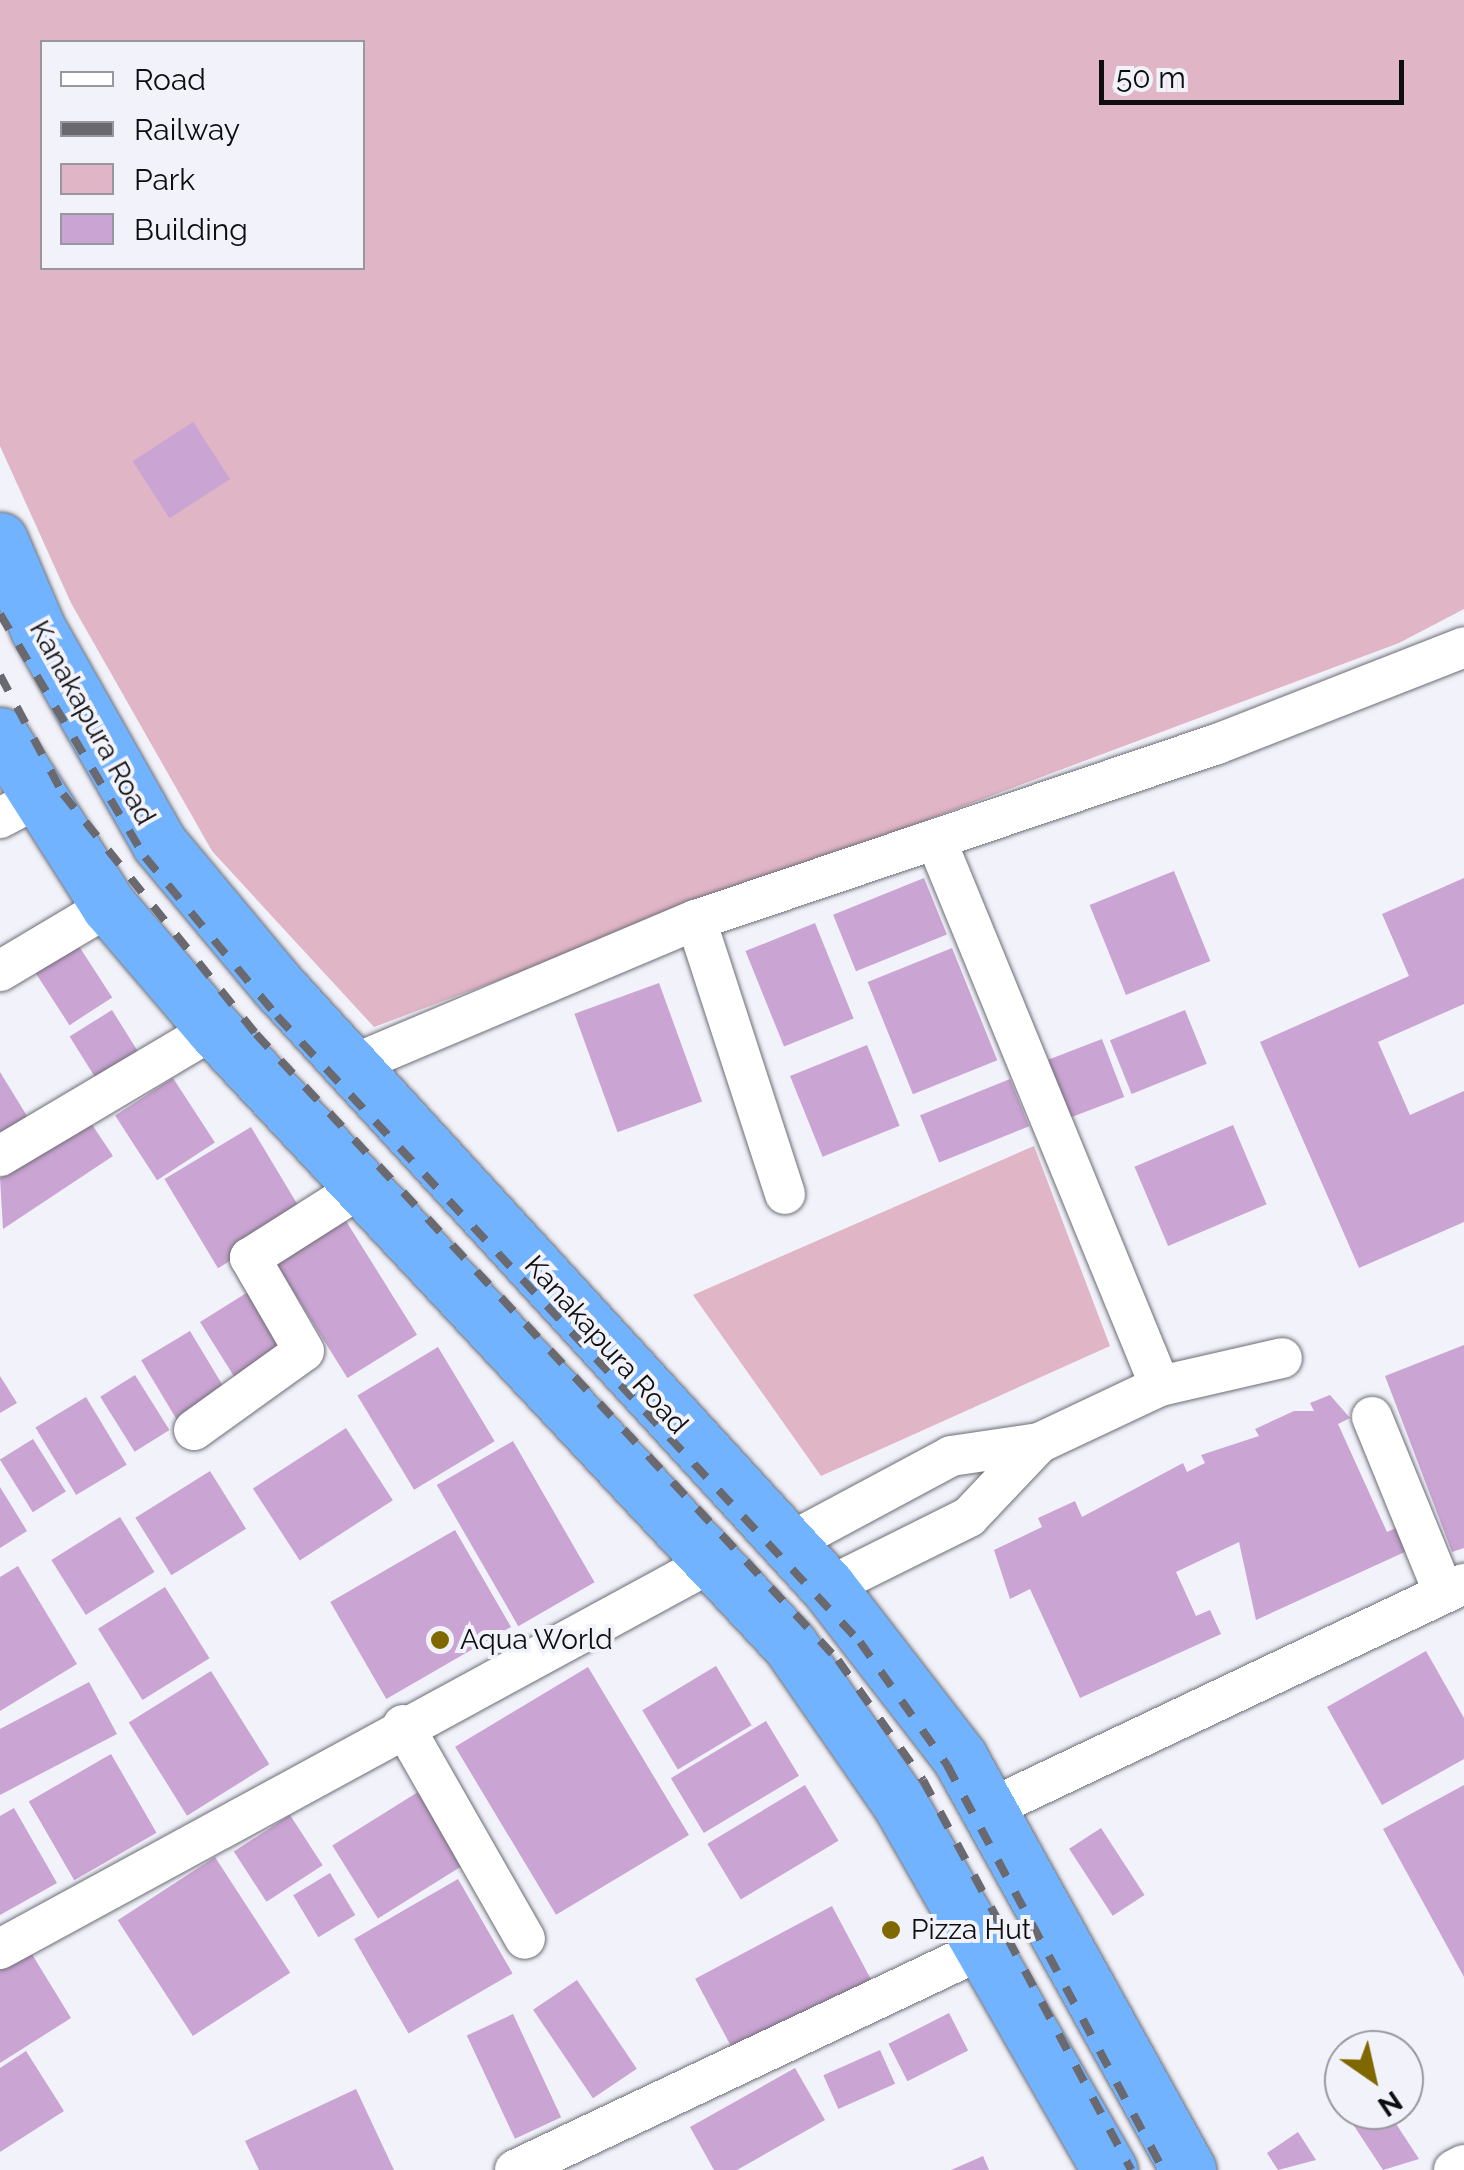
<!DOCTYPE html>
<style>
body{margin:0}
#map{position:relative;width:1464px;height:2170px;overflow:hidden;background:#f2f2fb;font-family:Raleway,sans-serif}
div>[style]{position:absolute}
[style*='--x']{left:calc(var(--x)*1px);top:calc(var(--y)*1px);width:calc(var(--w)*1px);rotate:calc(var(--a)*1deg)}
.green>*{inset:0;background:#e0b5c6}
.building>*{inset:0;background:#caa4d3;transform-origin:0 0}
.roads{filter:drop-shadow(0 0 2px #6d6d75) drop-shadow(0 0 2px #6d6d75)}
.street>*{height:40px;margin:-20px;padding:0 20px;transform-origin:20px;border-radius:20px;background:#fff}
.highway>*{height:55px;margin:-27.5px;padding:0 27.5px;transform-origin:27.5px;border-radius:27.5px;background:#71b3fe}
.rail>*{height:8px;margin-top:-4px;transform-origin:0;background:repeating-linear-gradient(90deg,#69696f 0 18px,transparent 0 36px)}
.dots>*{width:28px;height:28px;translate:-50% -50%;box-sizing:border-box;border:5px solid #f2f2fb;border-radius:50%}
span{translate:-50% -50%;white-space:nowrap;text-align:center;line-height:1.15;-webkit-text-stroke:8px #f2f2fb;paint-order:stroke}
.street-label{font-size:28px;color:#0e0e11}
.poi-label{font-size:28px;color:#0e0e11}
.left{translate:0 -50%;text-align:left}
.legend{position:absolute;left:40px;top:40px;width:325px;height:230px;box-sizing:border-box;background:#f2f2fb;border:2px solid #97979d;margin:0;padding:12px 18px;list-style:none;font-size:30px;color:#0e0e11}
.legend li{display:flex;align-items:center;gap:20px;height:50px}
.legend b{width:50px;border:2px solid #97979d}
.north{position:absolute;left:1324px;top:2030px;width:100px;height:100px;box-sizing:border-box;background:#f2f2fb;border:2px solid #97979d;border-radius:50%;rotate:146deg;font-size:28px;font-weight:700;line-height:40px;text-align:center;color:#0e0e11}
.north::after{content:'';display:block;margin:auto;width:35px;height:45px;background:#806800;clip-path:polygon(50% 0,100% 100%,50% 72%,0 100%)}
.scale{position:absolute;left:1099px;top:60px;width:305px;height:45px;box-sizing:border-box;border:5px solid #0e0e11;border-top:0;padding-left:12px;font-size:30px;line-height:35px;white-space:nowrap;color:#0e0e11;-webkit-text-stroke:8px #f2f2fb;paint-order:stroke}
</style>
<div id="map">
<div class="green">
<i style="clip-path:polygon(evenodd,0 0,1464px 0,1464px 609px,1399px 643px,374px 1027px,212px 851px,71px 603px,0 446px,0 0,42px 42px,362px 42px,362px 268px,42px 268px,42px 42px)"></i>
<i style="clip-path:polygon(1034px 1146px,1110px 1346px,821px 1476px,693px 1295px)"></i>
</div>
<div class="building">
<i style="left:193px;top:422px;width:68px;height:72px;rotate:57deg"></i>
<i style="left:1174px;top:871px;width:97px;height:91px;rotate:68deg"></i>
<i style="left:924px;top:878px;width:61px;height:98px;rotate:68deg"></i>
<i style="clip-path:polygon(1464px 878px,1464px 1004px,1378px 1042px,1410px 1115px,1464px 1091px,1464px 1222px,1359px 1268px,1260px 1042px,1409px 976px,1382px 914px)"></i>
<i style="left:815px;top:923px;width:103px;height:75px;rotate:68deg"></i>
<i style="left:73px;top:937px;width:72px;height:51px;rotate:57deg"></i>
<i style="left:952px;top:948px;width:121px;height:91px;rotate:68deg"></i>
<i style="left:659px;top:983px;width:126px;height:90px;rotate:70deg"></i>
<i style="left:112px;top:1010px;width:52px;height:50px;rotate:58deg"></i>
<i style="left:1185px;top:1010px;width:58px;height:81px;rotate:68deg"></i>
<i style="left:1102px;top:1039px;width:62px;height:59px;rotate:69deg"></i>
<i style="left:867px;top:1045px;width:87px;height:83px;rotate:68deg"></i>
<i style="clip-path:polygon(0 1072px,27px 1116px,0 1133px)"></i>
<i style="left:173px;top:1078px;width:77px;height:69px;rotate:57deg"></i>
<i style="left:1010px;top:1079px;width:51px;height:97px;rotate:68deg"></i>
<i style="clip-path:polygon(89px 1120px,113px 1156px,3px 1229px,0 1178px)"></i>
<i style="left:1233px;top:1125px;width:86px;height:107px;rotate:67deg"></i>
<i style="left:251px;top:1127px;width:104px;height:101px;rotate:59deg"></i>
<i style="left:346px;top:1221px;width:134px;height:82px;rotate:58deg"></i>
<i style="left:256px;top:1287px;width:76px;height:66px;rotate:58deg"></i>
<i style="left:190px;top:1331px;width:71px;height:57px;rotate:59deg"></i>
<i style="clip-path:polygon(1464px 1345px,1464px 1548px,1452px 1552px,1385px 1376px)"></i>
<i style="left:438px;top:1347px;width:110px;height:94px;rotate:59deg"></i>
<i style="left:135px;top:1375px;width:65px;height:41px;rotate:58deg"></i>
<i style="clip-path:polygon(0 1376px,17px 1403px,0 1413px)"></i>
<i style="clip-path:polygon(1330px 1395px,1350px 1418px,1338px 1424px,1387px 1532px,1396px 1528px,1407px 1551px,1256px 1620px,1239px 1542px,1176px 1572px,1196px 1616px,1210px 1610px,1221px 1634px,1080px 1698px,1030px 1589px,1010px 1599px,994px 1550px,1042px 1527px,1038px 1518px,1075px 1501px,1082px 1517px,1183px 1463px,1187px 1472px,1205px 1463px,1201px 1455px,1259px 1436px,1255px 1429px,1294px 1411px,1314px 1411px,1310px 1403px)"></i>
<i style="left:86px;top:1397px;width:79px;height:59px;rotate:59deg"></i>
<i style="left:346px;top:1428px;width:86px;height:111px;rotate:57deg"></i>
<i style="left:33px;top:1439px;width:62px;height:39px;rotate:58deg"></i>
<i style="left:513px;top:1441px;width:163px;height:88px;rotate:60deg"></i>
<i style="left:210px;top:1471px;width:68px;height:88px;rotate:58deg"></i>
<i style="clip-path:polygon(0 1487px,27px 1531px,0 1548px)"></i>
<i style="left:120px;top:1517px;width:65px;height:81px;rotate:58deg"></i>
<i style="left:455px;top:1530px;width:112px;height:144px;rotate:60deg"></i>
<i style="clip-path:polygon(18px 1566px,77px 1664px,0 1711px,0 1577px)"></i>
<i style="left:165px;top:1587px;width:84px;height:79px;rotate:58deg"></i>
<i style="clip-path:polygon(1426px 1651px,1464px 1718px,1464px 1759px,1382px 1805px,1327px 1707px)"></i>
<i style="left:716px;top:1666px;width:69px;height:86px;rotate:59deg"></i>
<i style="left:588px;top:1667px;width:196px;height:155px;rotate:59deg"></i>
<i style="left:211px;top:1671px;width:110px;height:97px;rotate:58deg"></i>
<i style="clip-path:polygon(89px 1682px,117px 1734px,0 1795px,0 1729px)"></i>
<i style="left:766px;top:1721px;width:64px;height:111px;rotate:59deg"></i>
<i style="left:111px;top:1754px;width:91px;height:95px;rotate:60deg"></i>
<i style="left:805px;top:1785px;width:65px;height:114px;rotate:59deg"></i>
<i style="clip-path:polygon(1464px 1785px,1464px 1977px,1383px 1829px)"></i>
<i style="left:418px;top:1792px;width:86px;height:101px;rotate:58deg"></i>
<i style="clip-path:polygon(14px 1808px,57px 1883px,0 1915px,0 1816px)"></i>
<i style="left:290px;top:1815px;width:60px;height:67px;rotate:57deg"></i>
<i style="left:1101px;top:1828px;width:80px;height:38px;rotate:57deg"></i>
<i style="left:215px;top:1857px;width:138px;height:116px;rotate:57deg"></i>
<i style="left:330px;top:1873px;width:49px;height:43px;rotate:59deg"></i>
<i style="left:458px;top:1879px;width:109px;height:120px;rotate:60deg"></i>
<i style="left:832px;top:1906px;width:84px;height:155px;rotate:62deg"></i>
<i style="clip-path:polygon(30px 1951px,71px 2018px,0 2063px,0 1970px)"></i>
<i style="left:577px;top:1980px;width:107px;height:53px;rotate:56deg"></i>
<i style="left:949px;top:2013px;width:42px;height:68px;rotate:63deg"></i>
<i style="left:513px;top:2014px;width:114px;height:51px;rotate:65deg"></i>
<i style="left:880px;top:2050px;width:37px;height:62px;rotate:66deg"></i>
<i style="clip-path:polygon(26px 2051px,64px 2111px,0 2152px,0 2068px)"></i>
<i style="clip-path:polygon(795px 2068px,825px 2120px,737px 2170px,714px 2170px,690px 2127px)"></i>
<i style="clip-path:polygon(356px 2089px,394px 2170px,259px 2170px,245px 2141px)"></i>
<i style="clip-path:polygon(1344px 2100px,1344px 2110px,1387px 2110px,1419px 2159px,1383px 2170px,1339px 2103px)"></i>
<i style="clip-path:polygon(1298px 2132px,1316px 2160px,1278px 2170px,1267px 2153px)"></i>
<i style="clip-path:polygon(983px 2156px,989px 2170px,951px 2170px)"></i>
</div>
<div class="roads">
<div class="street">
<i style="--x:0;--y:818;--w:38;--a:-28"></i>
<i style="--x:936;--y:840;--w:590;--a:67.69"></i>
<i style="--x:696;--y:920;--w:288;--a:72"></i>
<i style="--x:0;--y:971;--w:127;--a:-30.8"></i>
<i style="--x:357;--y:1063;--w:368;--a:-22.9"></i>
<i style="--x:696;--y:920;--w:550;--a:-18.67"></i>
<i style="--x:1217;--y:744;--w:265;--a:-21.4"></i>
<i style="--x:0;--y:1156;--w:249;--a:-30.7"></i>
<i style="--x:1372;--y:1417;--w:188;--a:67.8"></i>
<i style="--x:194;--y:1430;--w:135;--a:-35.7"></i>
<i style="--x:304;--y:1351;--w:108;--a:-120.1"></i>
<i style="--x:250;--y:1258;--w:133;--a:-32.4"></i>
<i style="--x:1039;--y:1443;--w:134;--a:-25.2"></i>
<i style="--x:1160;--y:1386;--w:125;--a:-12.9"></i>
<i style="--x:789;--y:1543;--w:184;--a:-28.2"></i>
<i style="--x:951;--y:1456;--w:89;--a:-8.4"></i>
<i style="--x:1039;--y:1443;--w:102;--a:133.4"></i>
<i style="--x:969;--y:1517;--w:157;--a:153.6"></i>
<i style="--x:403;--y:1725;--w:246;--a:60.3"></i>
<i style="--x:989;--y:1809;--w:526;--a:-25.35"></i>
<i style="--x:0;--y:1949;--w:808;--a:-28.53"></i>
<i style="--x:515;--y:2170;--w:522;--a:-25.29"></i>
<i style="--x:1454;--y:2170;--w:11;--a:-27"></i>
</div>
<div class="highway">
<i style="--x:0;--y:540;--w:97;--a:66.9"></i>
<i style="--x:38;--y:629;--w:246;--a:60.5"></i>
<i style="--x:159;--y:843;--w:187;--a:50.2"></i>
<i style="--x:279;--y:987;--w:813;--a:47.54"></i>
<i style="--x:828;--y:1587;--w:216;--a:52.3"></i>
<i style="--x:960;--y:1758;--w:471;--a:61"></i>
<i style="--x:0;--y:735;--w:203;--a:57.5"></i>
<i style="--x:109;--y:906;--w:162;--a:49.5"></i>
<i style="--x:214;--y:1029;--w:843;--a:46.92"></i>
<i style="--x:790;--y:1645;--w:193;--a:55.3"></i>
<i style="--x:900;--y:1804;--w:422;--a:60.2"></i>
</div>
</div>
<div class="rail">
<i style="--x:0;--y:614;--w:283;--a:59.2"></i>
<i style="--x:145;--y:857;--w:207;--a:50.3"></i>
<i style="--x:277;--y:1016;--w:855;--a:47.04"></i>
<i style="--x:860;--y:1642;--w:151;--a:54.7"></i>
<i style="--x:947;--y:1765;--w:459;--a:61.9"></i>
<i style="--x:0;--y:675;--w:135;--a:62.1"></i>
<i style="--x:63;--y:794;--w:308;--a:51.2"></i>
<i style="--x:256;--y:1034;--w:855;--a:47.09"></i>
<i style="--x:838;--y:1660;--w:147;--a:54.7"></i>
<i style="--x:923;--y:1780;--w:442;--a:61.9"></i>
</div>
<div class="dots">
<i style="left:440px;top:1640px;background:#806800"></i>
<i style="left:891px;top:1930px;background:#806800"></i>
</div>
<div class="street-label">
<span style="left:92px;top:723px;rotate:61deg">Kanakapura Road</span>
<span style="left:606px;top:1345px;rotate:48deg">Kanakapura Road</span>
</div>
<div class="poi-label">
<span class="left" style="left:460px;top:1640px">Aqua World</span>
<span class="left" style="left:911px;top:1930px">Pizza Hut</span>
</div>
<ul class="legend">
<li><b style="height:12px;background:#fff"></b>Road</li>
<li><b style="height:12px;background:#69696f"></b>Railway</li>
<li><b style="height:28px;background:#e0b5c6"></b>Park</li>
<li><b style="height:28px;background:#caa4d3"></b>Building</li>
</ul>
<div class="north">N</div>
<div class="scale">50 m</div>
</div>
